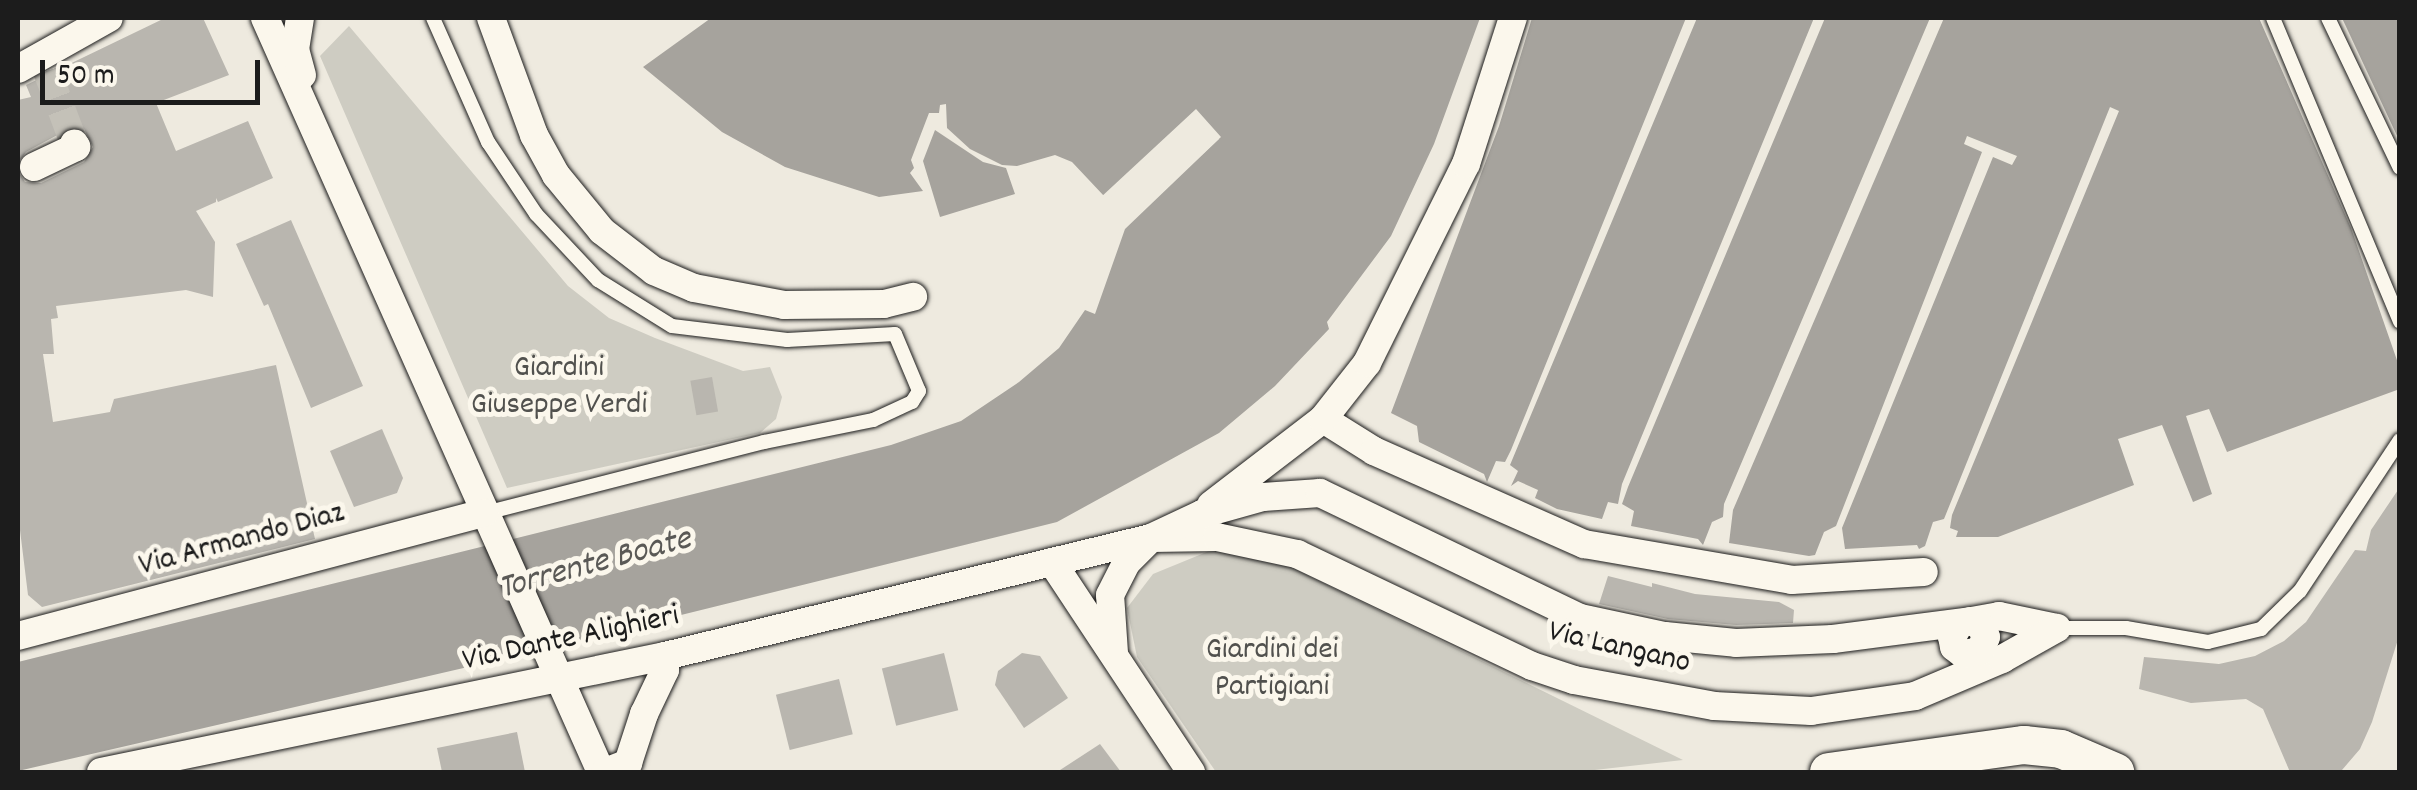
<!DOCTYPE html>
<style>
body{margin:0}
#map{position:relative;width:2417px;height:790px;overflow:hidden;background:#eeeadf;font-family:Dekko,sans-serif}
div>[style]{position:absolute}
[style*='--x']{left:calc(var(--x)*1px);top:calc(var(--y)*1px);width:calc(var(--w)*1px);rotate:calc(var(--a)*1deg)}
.green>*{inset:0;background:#ceccc2}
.water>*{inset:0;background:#a6a39d}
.pier>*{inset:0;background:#eeeadf}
.building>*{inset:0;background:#b9b6af;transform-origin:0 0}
.street-tunnel>*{height:28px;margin-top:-14px;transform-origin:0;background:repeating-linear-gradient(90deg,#c4c1b8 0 28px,transparent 0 42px)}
.roads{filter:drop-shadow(0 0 2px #1c1c1c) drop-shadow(0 0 2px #1c1c1c)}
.lane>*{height:14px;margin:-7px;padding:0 7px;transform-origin:7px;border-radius:7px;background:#fbf7ec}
.street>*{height:28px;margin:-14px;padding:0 14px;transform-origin:14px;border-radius:14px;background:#fbf7ec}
.secondary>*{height:38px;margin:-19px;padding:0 19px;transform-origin:19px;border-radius:19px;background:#fbf7ec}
span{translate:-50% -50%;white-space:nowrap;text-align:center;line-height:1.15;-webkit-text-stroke:10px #fbf7ec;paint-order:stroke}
.park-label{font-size:32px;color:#51514e}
.street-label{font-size:32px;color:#1c1c1c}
.water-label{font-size:35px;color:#5a5956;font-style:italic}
.frame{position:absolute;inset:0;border:20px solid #1c1c1c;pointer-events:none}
.scale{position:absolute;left:40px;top:60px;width:220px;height:45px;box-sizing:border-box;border:5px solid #1c1c1c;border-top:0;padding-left:12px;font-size:30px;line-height:35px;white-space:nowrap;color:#1c1c1c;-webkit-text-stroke:8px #fbf7ec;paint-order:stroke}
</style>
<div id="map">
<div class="green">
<i style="clip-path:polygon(349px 26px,568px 286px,609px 318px,655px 338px,743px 371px,770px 367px,782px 397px,776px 419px,760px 433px,507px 488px,320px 56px)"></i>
<i style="clip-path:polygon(1236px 540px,1683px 760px,1577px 772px,1216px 772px,1137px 657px,1127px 608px,1153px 574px)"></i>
</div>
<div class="water">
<i style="clip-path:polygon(711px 18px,1480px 18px,1434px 144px,1391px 236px,1327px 322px,1329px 329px,1275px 386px,1219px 433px,1057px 522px,515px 656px,18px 771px,18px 662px,891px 445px,961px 421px,1019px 382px,1059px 348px,1085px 310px,1095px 314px,1125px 229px,1219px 139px,1197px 112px,1104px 196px,1072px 162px,1055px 155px,1017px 166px,1002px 165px,970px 149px,947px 128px,946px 104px,940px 105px,939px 113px,929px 113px,911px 160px,914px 168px,910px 173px,923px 191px,879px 197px,785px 167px,722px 132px,643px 67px)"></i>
<i style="clip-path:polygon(1532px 18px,1686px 18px,1511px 450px,1505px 462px,1496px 461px,1487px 482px,1484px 474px,1419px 442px,1417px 426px,1391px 413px,1499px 126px)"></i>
<i style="clip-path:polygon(1697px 18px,1814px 18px,1622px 484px,1618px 504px,1608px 502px,1602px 519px,1557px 509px,1535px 498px,1538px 490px,1518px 481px,1511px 486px,1518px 471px,1510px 465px)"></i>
<i style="clip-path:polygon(1825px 18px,1930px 18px,1724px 504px,1723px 517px,1712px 522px,1703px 545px,1698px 539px,1631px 526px,1634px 511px,1622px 504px,1628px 487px)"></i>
<i style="clip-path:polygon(1944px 18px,2259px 18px,2351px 228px,2399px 366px,2397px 390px,2227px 452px,2209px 409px,2186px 416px,2212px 494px,2193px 502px,2162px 425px,2118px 439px,2134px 485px,1998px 537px,1956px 537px,1958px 531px,1950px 528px,1952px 515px,2119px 111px,2110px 107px,1944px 519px,1933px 522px,1925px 546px,1919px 549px,1917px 545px,1845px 549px,1842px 528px,1993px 157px,2012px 165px,2017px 156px,1967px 136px,1964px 144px,1982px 152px,1836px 526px,1824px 532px,1815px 555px,1809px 556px,1729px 543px,1733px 510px)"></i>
<i style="clip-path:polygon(2342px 18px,2399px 18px,2399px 140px)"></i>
<i style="clip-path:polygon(935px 130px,983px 162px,1006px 168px,1015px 194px,940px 217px,923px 161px)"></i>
</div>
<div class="pier">
<i style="clip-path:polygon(1196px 109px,1221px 137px,1125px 226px,1212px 139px,1196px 118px,1107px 200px,1100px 198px)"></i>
</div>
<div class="building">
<i style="clip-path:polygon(165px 18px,203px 18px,229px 75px,156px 103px,176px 151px,248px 121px,273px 178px,218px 202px,216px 198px,216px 202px,196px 211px,215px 242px,213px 297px,186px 290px,56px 306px,58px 318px,51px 319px,54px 354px,43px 354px,53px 422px,110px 412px,114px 399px,276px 365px,315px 539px,42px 607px,28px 595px,18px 514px,18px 171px,25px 182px,41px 183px,84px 162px,93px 147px,84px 129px,74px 126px,26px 152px,18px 163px,18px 100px,31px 97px,26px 85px)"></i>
<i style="clip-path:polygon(291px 220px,363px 386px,311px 408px,268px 304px,264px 306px,236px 244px)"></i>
<i style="left:712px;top:377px;width:35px;height:22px;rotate:80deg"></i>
<i style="clip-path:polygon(382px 429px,403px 478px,397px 493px,354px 507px,330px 451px)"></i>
<i style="clip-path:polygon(2400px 487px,2400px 633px,2372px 722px,2360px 749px,2342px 770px,2290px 772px,2263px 709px,2246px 699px,2191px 703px,2139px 689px,2144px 657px,2219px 664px,2255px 656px,2284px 641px,2306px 622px,2355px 550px,2366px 551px,2371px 530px)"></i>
<i style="clip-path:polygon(1608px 576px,1652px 587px,1652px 583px,1695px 594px,1779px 602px,1794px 610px,1793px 623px,1736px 625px,1668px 619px,1599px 604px)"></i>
<i style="left:944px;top:653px;width:59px;height:64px;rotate:76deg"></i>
<i style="clip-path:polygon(1022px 653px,1040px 656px,1068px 698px,1024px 728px,995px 685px,998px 671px)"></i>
<i style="left:839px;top:679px;width:57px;height:65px;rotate:76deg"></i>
<i style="clip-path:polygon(517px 732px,525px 772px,442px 772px,437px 748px)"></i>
<i style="clip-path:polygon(1100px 744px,1121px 772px,1057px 772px)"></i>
</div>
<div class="street-tunnel">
<i style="--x:47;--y:71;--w:77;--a:69.4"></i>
</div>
<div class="roads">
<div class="lane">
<i style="--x:433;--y:18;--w:136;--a:66.1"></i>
<i style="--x:488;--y:142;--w:87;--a:56.3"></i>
<i style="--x:536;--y:214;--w:91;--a:46.8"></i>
<i style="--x:598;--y:280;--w:87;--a:31.9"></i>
<i style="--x:672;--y:326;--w:116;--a:6.9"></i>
<i style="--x:787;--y:340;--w:108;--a:-3.2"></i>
<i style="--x:895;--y:334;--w:62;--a:67.2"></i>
<i style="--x:919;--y:391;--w:13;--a:122"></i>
<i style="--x:912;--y:402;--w:43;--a:155.2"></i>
<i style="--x:873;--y:420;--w:111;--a:168.6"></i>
<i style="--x:764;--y:442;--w:288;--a:165.7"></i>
<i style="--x:2273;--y:18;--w:329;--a:67.3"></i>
<i style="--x:2328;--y:18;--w:166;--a:64.4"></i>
<i style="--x:2057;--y:628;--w:69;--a:0"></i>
<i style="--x:2126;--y:628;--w:83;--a:9.7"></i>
<i style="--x:2208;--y:642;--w:55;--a:-13.8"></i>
<i style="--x:2261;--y:629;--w:54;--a:-44.3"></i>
<i style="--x:2300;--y:591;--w:181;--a:-56.5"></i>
</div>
<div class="street">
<i style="--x:265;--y:18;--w:825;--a:65.98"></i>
<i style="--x:300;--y:18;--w:31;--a:99"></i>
<i style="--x:295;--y:49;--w:27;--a:75"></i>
<i style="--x:491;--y:18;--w:125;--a:69.8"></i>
<i style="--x:534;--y:135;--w:46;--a:61.2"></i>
<i style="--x:556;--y:175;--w:72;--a:50.6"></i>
<i style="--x:602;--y:231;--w:66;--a:37.6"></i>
<i style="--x:654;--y:271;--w:43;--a:23"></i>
<i style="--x:694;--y:288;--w:92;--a:10.7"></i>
<i style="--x:784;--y:305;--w:100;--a:-0.6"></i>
<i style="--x:884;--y:304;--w:30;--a:-14"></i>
<i style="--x:18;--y:69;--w:104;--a:-29.3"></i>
<i style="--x:34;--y:167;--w:47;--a:-25.5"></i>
<i style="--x:76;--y:147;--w:4;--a:-117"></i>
<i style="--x:1323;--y:419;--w:60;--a:32.1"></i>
<i style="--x:1374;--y:451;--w:230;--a:23.9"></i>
<i style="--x:1584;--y:544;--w:211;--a:9.8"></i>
<i style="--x:1792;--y:580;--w:132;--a:-3.5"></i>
<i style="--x:1211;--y:505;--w:141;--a:-37.5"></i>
<i style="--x:1323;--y:419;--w:71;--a:-51.8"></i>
<i style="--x:1367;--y:363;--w:222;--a:-63.6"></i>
<i style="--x:1466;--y:164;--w:153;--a:-72.2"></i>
<i style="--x:1052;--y:562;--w:252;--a:56.5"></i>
<i style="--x:1966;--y:622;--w:34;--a:-10"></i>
<i style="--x:1999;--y:616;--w:59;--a:11.7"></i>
<i style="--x:18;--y:636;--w:482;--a:-14.8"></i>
<i style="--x:1114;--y:653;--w:58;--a:-93.9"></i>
<i style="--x:1110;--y:595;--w:36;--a:-63"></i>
<i style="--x:1126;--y:563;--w:35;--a:-45"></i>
<i style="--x:1151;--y:538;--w:66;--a:-0.9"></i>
<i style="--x:1217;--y:537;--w:82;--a:12"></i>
<i style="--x:1297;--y:554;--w:260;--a:25.5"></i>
<i style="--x:1532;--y:666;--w:44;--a:18.4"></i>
<i style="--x:1574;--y:680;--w:142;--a:10.5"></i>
<i style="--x:1714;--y:706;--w:97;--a:3"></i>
<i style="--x:1811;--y:711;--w:105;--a:-8.2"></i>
<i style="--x:1915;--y:696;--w:95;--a:-23"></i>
<i style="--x:2002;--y:659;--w:63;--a:-29.4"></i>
<i style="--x:101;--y:772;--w:576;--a:-11.62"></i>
<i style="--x:665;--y:656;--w:500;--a:-13.65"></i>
<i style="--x:1151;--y:538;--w:56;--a:-25.2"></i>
<i style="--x:1202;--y:514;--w:63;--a:-15.6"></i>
<i style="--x:1263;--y:497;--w:57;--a:-4"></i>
<i style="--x:1320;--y:493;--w:288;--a:25.7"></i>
<i style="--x:1580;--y:618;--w:87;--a:12"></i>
<i style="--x:1665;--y:636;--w:71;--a:5.6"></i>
<i style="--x:1736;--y:643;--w:97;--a:-2.4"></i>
<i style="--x:1833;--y:639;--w:139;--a:-7.4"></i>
<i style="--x:1971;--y:621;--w:11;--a:27"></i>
<i style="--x:1981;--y:626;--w:12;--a:66"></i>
<i style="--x:1986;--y:637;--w:15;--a:113"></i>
<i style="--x:1980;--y:651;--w:17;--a:170"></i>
<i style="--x:1963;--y:654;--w:11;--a:-142"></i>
<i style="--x:1954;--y:647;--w:10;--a:-101"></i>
<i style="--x:1952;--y:637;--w:16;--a:-60"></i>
<i style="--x:605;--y:772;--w:25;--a:-21"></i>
<i style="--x:628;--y:763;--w:52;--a:-71.9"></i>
<i style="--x:644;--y:714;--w:49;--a:-64.5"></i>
<i style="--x:665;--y:670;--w:14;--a:-90"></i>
</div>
<div class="secondary">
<i style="--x:1829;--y:772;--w:197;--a:-7.9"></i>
<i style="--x:2024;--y:745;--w:37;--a:6"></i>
<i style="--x:2061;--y:749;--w:59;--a:23.1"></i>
</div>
</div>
<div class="park-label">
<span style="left:559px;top:388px">Giardini<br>Giuseppe Verdi</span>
<span style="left:1272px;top:670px">Giardini dei<br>Partigiani</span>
</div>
<div class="street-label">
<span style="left:242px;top:541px;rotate:-15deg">Via Armando Diaz</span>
<span style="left:571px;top:640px;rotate:-12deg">Via Dante Alighieri</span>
<span style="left:1619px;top:649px;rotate:13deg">Via Langano</span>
</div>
<div class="water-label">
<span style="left:595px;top:565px;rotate:-15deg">Torrente Boate</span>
</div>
<div class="frame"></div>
<div class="scale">50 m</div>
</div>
